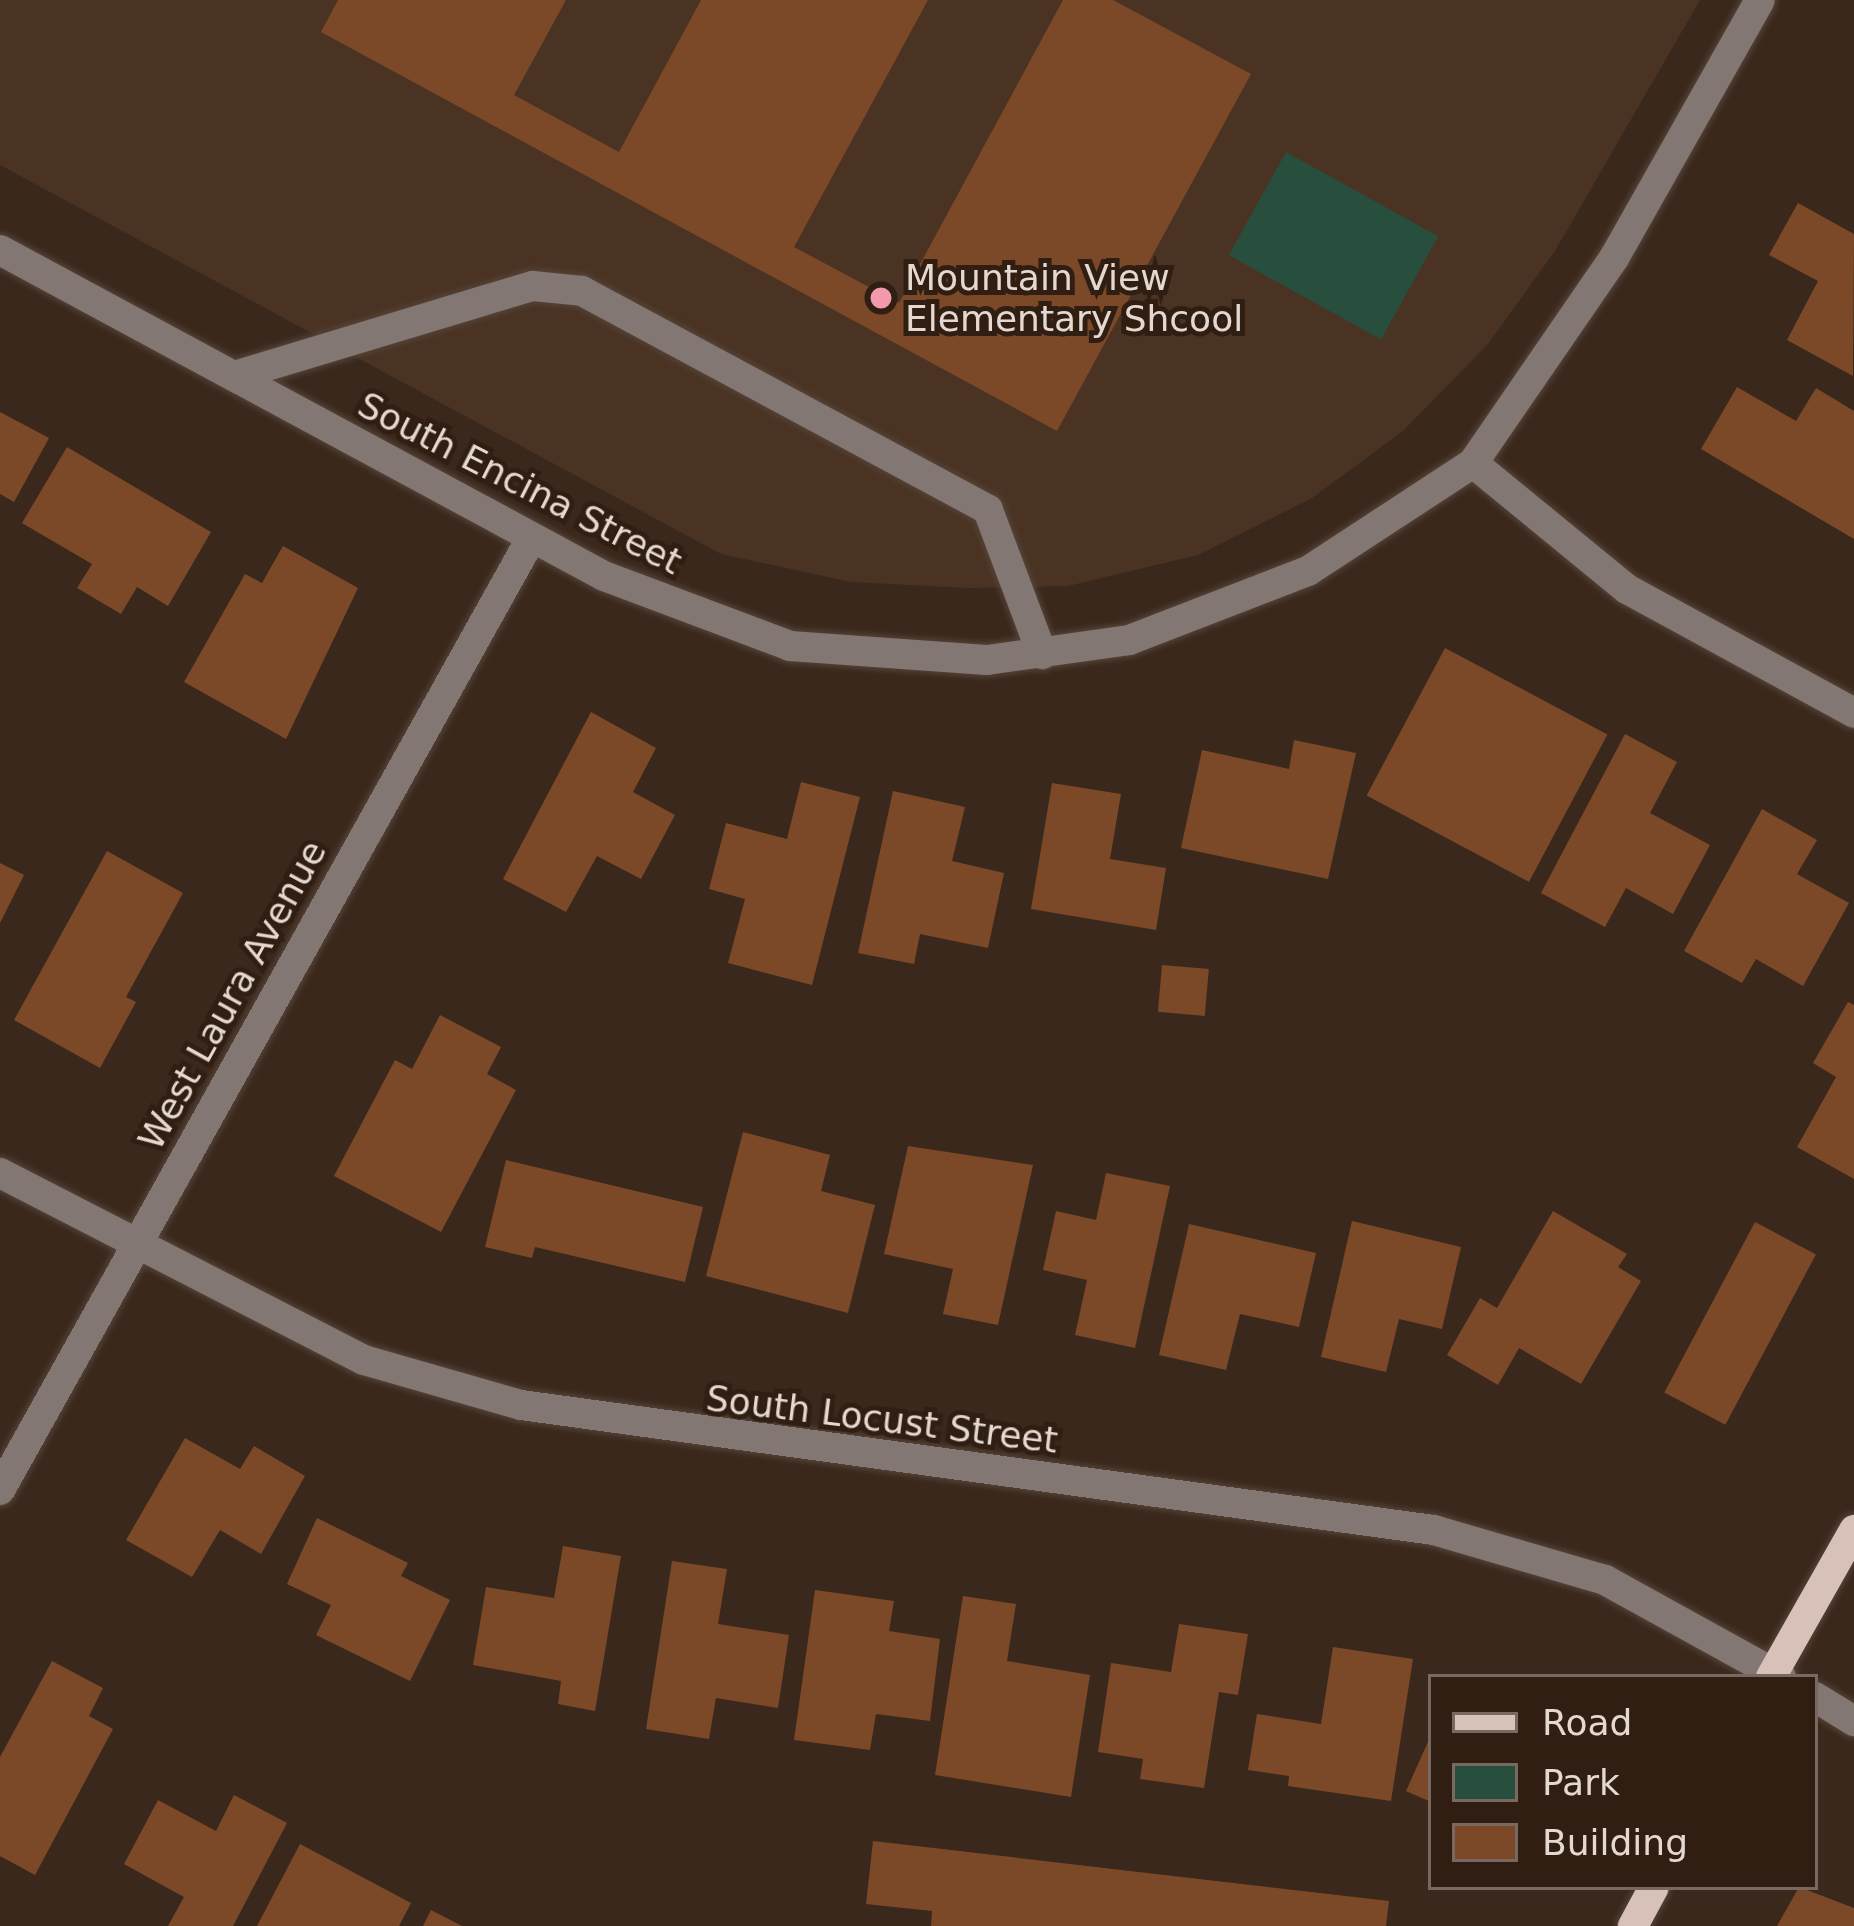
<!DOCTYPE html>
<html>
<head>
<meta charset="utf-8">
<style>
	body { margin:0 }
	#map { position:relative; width:1854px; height:1926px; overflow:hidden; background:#3b281c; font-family:"DejaVu Sans",sans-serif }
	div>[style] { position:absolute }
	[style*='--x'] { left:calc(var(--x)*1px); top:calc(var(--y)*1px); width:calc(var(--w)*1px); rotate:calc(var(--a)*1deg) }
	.built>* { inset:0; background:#4a3323 }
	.green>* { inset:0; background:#284f3d; transform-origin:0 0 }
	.building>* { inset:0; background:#7b4927; transform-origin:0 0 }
	.roads { filter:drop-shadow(0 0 3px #564439) drop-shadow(0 0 3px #564439) }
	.minor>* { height:30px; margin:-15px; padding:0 15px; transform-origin:15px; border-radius:15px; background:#827772 }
	.major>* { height:30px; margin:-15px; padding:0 15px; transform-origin:15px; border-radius:15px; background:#d8c1b8 }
	.dots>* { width:33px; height:33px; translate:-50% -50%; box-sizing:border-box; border:6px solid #301e13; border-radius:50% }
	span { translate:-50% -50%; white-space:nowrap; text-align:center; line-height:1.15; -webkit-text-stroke:10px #301e13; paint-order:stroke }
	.poi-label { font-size:36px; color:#e5d8d0 }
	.left { translate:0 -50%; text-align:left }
	.street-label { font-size:36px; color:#e5d8d0 }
	.legend { position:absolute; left:1428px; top:1674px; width:390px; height:216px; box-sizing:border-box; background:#301e13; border:3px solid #78685f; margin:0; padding:15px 21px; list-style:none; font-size:36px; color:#e5d8d0 }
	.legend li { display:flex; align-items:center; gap:24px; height:60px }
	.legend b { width:60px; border:3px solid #78685f }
</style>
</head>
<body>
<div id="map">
	<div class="built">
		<div style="clip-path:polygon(0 0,1700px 0,1555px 251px,1488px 344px,1403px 431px,1312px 498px,1198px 555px,1068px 586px,968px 588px,851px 582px,721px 554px,0 165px)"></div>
	</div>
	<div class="green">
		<div style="left:1286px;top:152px;width:174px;height:118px;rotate:29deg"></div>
	</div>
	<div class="building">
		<div style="clip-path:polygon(338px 0,566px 0,514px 95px,619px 152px,701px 0,928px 0,794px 247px,899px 303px,1063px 0,1113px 0,1251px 74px,1057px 431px,321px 32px)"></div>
		<div style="clip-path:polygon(1798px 203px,1854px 234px,1853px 376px,1787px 340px,1818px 281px,1769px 255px)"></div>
		<div style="clip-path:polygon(1737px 387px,1796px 421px,1816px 388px,1854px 411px,1854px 539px,1701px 449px)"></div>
		<div style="clip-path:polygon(0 412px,49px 438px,14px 502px,0 494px)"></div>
		<div style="clip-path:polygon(67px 447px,211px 532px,168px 606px,137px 587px,121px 614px,77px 588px,92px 564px,22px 523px)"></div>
		<div style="clip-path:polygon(283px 546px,358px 588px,286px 739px,184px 682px,245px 574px,262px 583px)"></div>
		<div style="left:1445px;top:648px;width:184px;height:167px;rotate:28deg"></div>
		<div style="clip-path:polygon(591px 712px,656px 748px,633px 792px,675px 815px,641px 879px,597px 856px,566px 912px,503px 879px)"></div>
		<div style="clip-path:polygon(1625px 734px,1677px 762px,1650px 813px,1710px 845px,1673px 914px,1626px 888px,1605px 927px,1541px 893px)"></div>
		<div style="clip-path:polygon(1294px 740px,1356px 753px,1328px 879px,1181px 848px,1202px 750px,1289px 769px)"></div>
		<div style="clip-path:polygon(801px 782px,860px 797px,812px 985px,728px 963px,745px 899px,709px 889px,726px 823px,787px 839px)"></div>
		<div style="clip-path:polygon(1052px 783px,1121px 794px,1110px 859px,1166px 868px,1156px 930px,1031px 909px)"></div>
		<div style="clip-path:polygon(893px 791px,965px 807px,952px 861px,1004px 873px,988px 948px,920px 934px,914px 964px,858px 953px)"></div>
		<div style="clip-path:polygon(1762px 809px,1817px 840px,1797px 874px,1849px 903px,1803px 986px,1756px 959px,1742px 983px,1684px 951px)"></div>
		<div style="clip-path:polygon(107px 851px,183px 893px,126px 997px,136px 1002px,100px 1068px,14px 1020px)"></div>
		<div style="clip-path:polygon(0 863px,24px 875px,0 923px)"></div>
		<div style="left:1162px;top:965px;width:47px;height:47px;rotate:5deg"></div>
		<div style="clip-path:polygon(1848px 1002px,1854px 1005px,1854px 1179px,1797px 1147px,1836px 1077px,1813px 1063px)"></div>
		<div style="clip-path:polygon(440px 1015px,501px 1047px,487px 1074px,516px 1090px,441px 1232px,334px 1176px,395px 1060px,412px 1069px)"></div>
		<div style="clip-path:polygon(743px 1132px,830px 1155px,821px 1191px,875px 1205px,848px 1313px,706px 1276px)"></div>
		<div style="clip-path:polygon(908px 1146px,1033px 1165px,998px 1325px,943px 1314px,953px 1269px,884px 1254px)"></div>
		<div style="clip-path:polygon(506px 1160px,703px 1207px,685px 1282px,535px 1247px,532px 1258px,485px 1247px)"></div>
		<div style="clip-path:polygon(1106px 1173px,1170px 1186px,1135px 1348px,1075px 1335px,1087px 1280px,1043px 1270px,1056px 1211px,1096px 1220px)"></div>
		<div style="clip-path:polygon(1553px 1211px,1627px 1254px,1618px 1267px,1641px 1281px,1581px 1384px,1519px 1348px,1498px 1385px,1447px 1355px,1480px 1298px,1497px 1308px)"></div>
		<div style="clip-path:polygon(1352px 1221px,1461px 1247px,1442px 1329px,1399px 1319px,1386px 1372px,1321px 1357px)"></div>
		<div style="left:1755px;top:1222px;width:69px;height:193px;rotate:28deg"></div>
		<div style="clip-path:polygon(1189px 1224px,1316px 1253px,1299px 1327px,1240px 1314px,1226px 1370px,1159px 1355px)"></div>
		<div style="clip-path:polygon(185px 1438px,240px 1469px,254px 1446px,305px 1476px,261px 1554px,220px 1530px,192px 1577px,126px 1540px)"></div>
		<div style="clip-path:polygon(317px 1518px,408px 1563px,401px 1576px,450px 1600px,410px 1681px,316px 1635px,331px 1605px,287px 1584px)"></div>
		<div style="clip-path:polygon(563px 1546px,621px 1556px,595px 1711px,558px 1704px,561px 1681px,473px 1665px,486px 1587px,554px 1598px)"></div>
		<div style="clip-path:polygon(672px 1561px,727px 1569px,718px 1624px,789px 1635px,778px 1708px,716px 1698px,709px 1739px,646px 1729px)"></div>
		<div style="clip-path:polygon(815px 1590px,894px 1601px,889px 1631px,940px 1639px,930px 1721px,876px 1714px,870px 1750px,794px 1740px)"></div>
		<div style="clip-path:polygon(963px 1596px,1016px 1604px,1007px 1661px,1090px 1675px,1071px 1797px,935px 1775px)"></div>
		<div style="clip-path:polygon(1179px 1624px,1248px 1634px,1238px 1695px,1219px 1692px,1204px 1788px,1140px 1779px,1143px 1759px,1098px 1752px,1111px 1663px,1171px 1672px)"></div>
		<div style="clip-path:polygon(1333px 1647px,1413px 1659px,1391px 1801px,1288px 1786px,1289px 1776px,1248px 1770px,1257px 1714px,1321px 1724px)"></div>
		<div style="clip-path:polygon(52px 1661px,103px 1688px,89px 1716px,113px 1729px,35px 1875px,0 1856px,0 1757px)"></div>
		<div style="clip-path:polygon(1431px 1735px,1431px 1802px,1406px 1791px)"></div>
		<div style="clip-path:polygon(234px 1795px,287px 1823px,233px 1926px,168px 1926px,184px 1897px,124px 1864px,158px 1800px,216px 1831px)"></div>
		<div style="clip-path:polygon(873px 1841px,1389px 1901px,1386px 1926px,931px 1926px,932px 1911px,866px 1904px)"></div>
		<div style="clip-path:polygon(300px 1844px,411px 1903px,399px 1926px,257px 1926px)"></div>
		<div style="clip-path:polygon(1799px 1887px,1854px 1908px,1854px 1926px,1777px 1926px)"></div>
		<div style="clip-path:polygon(431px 1910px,462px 1926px,423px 1926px)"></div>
	</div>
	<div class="roads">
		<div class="minor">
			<div style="--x:0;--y:250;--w:686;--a:28.36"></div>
			<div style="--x:604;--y:576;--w:199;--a:20.6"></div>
			<div style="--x:790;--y:646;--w:197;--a:4.1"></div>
			<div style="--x:987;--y:660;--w:143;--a:-8"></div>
			<div style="--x:1129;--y:640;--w:192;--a:-21.1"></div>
			<div style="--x:1308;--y:571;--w:197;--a:-33.2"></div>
			<div style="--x:1473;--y:463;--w:199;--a:39.3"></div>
			<div style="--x:1627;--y:589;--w:259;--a:28.6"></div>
			<div style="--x:234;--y:376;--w:312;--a:-16.8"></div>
			<div style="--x:533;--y:286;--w:49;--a:5.8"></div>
			<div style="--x:582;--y:291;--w:461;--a:28.3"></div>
			<div style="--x:988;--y:510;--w:154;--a:69.4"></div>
			<div style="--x:1473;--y:463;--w:249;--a:-55.5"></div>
			<div style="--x:1614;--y:258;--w:296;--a:-60.5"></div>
			<div style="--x:0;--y:1173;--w:409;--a:27.2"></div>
			<div style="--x:364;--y:1360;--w:163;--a:16"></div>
			<div style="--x:521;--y:1405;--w:922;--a:7.8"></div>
			<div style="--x:1434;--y:1530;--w:178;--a:16.3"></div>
			<div style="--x:1605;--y:1580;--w:201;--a:28.9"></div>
			<div style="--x:0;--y:1490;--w:1091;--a:-60.83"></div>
			<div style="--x:1815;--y:1697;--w:46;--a:31.6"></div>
		</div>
		<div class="major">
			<div style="--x:1771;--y:1677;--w:169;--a:-60.5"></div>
			<div style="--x:1633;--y:1926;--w:44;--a:-61.7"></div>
		</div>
	</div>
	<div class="dots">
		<div style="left:881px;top:298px;background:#f29aac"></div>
	</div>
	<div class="poi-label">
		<span class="left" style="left:905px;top:298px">Mountain View<br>Elementary Shcool</span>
	</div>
	<div class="street-label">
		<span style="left:520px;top:483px;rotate:27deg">South Encina Street</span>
		<span style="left:232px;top:995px;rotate:-61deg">West Laura Avenue</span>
		<span style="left:882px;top:1419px;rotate:7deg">South Locust Street</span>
	</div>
	<ul class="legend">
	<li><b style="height:15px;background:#d8c1b8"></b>Road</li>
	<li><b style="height:33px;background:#284f3d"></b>Park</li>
	<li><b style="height:33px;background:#7b4927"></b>Building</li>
	</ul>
</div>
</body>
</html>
